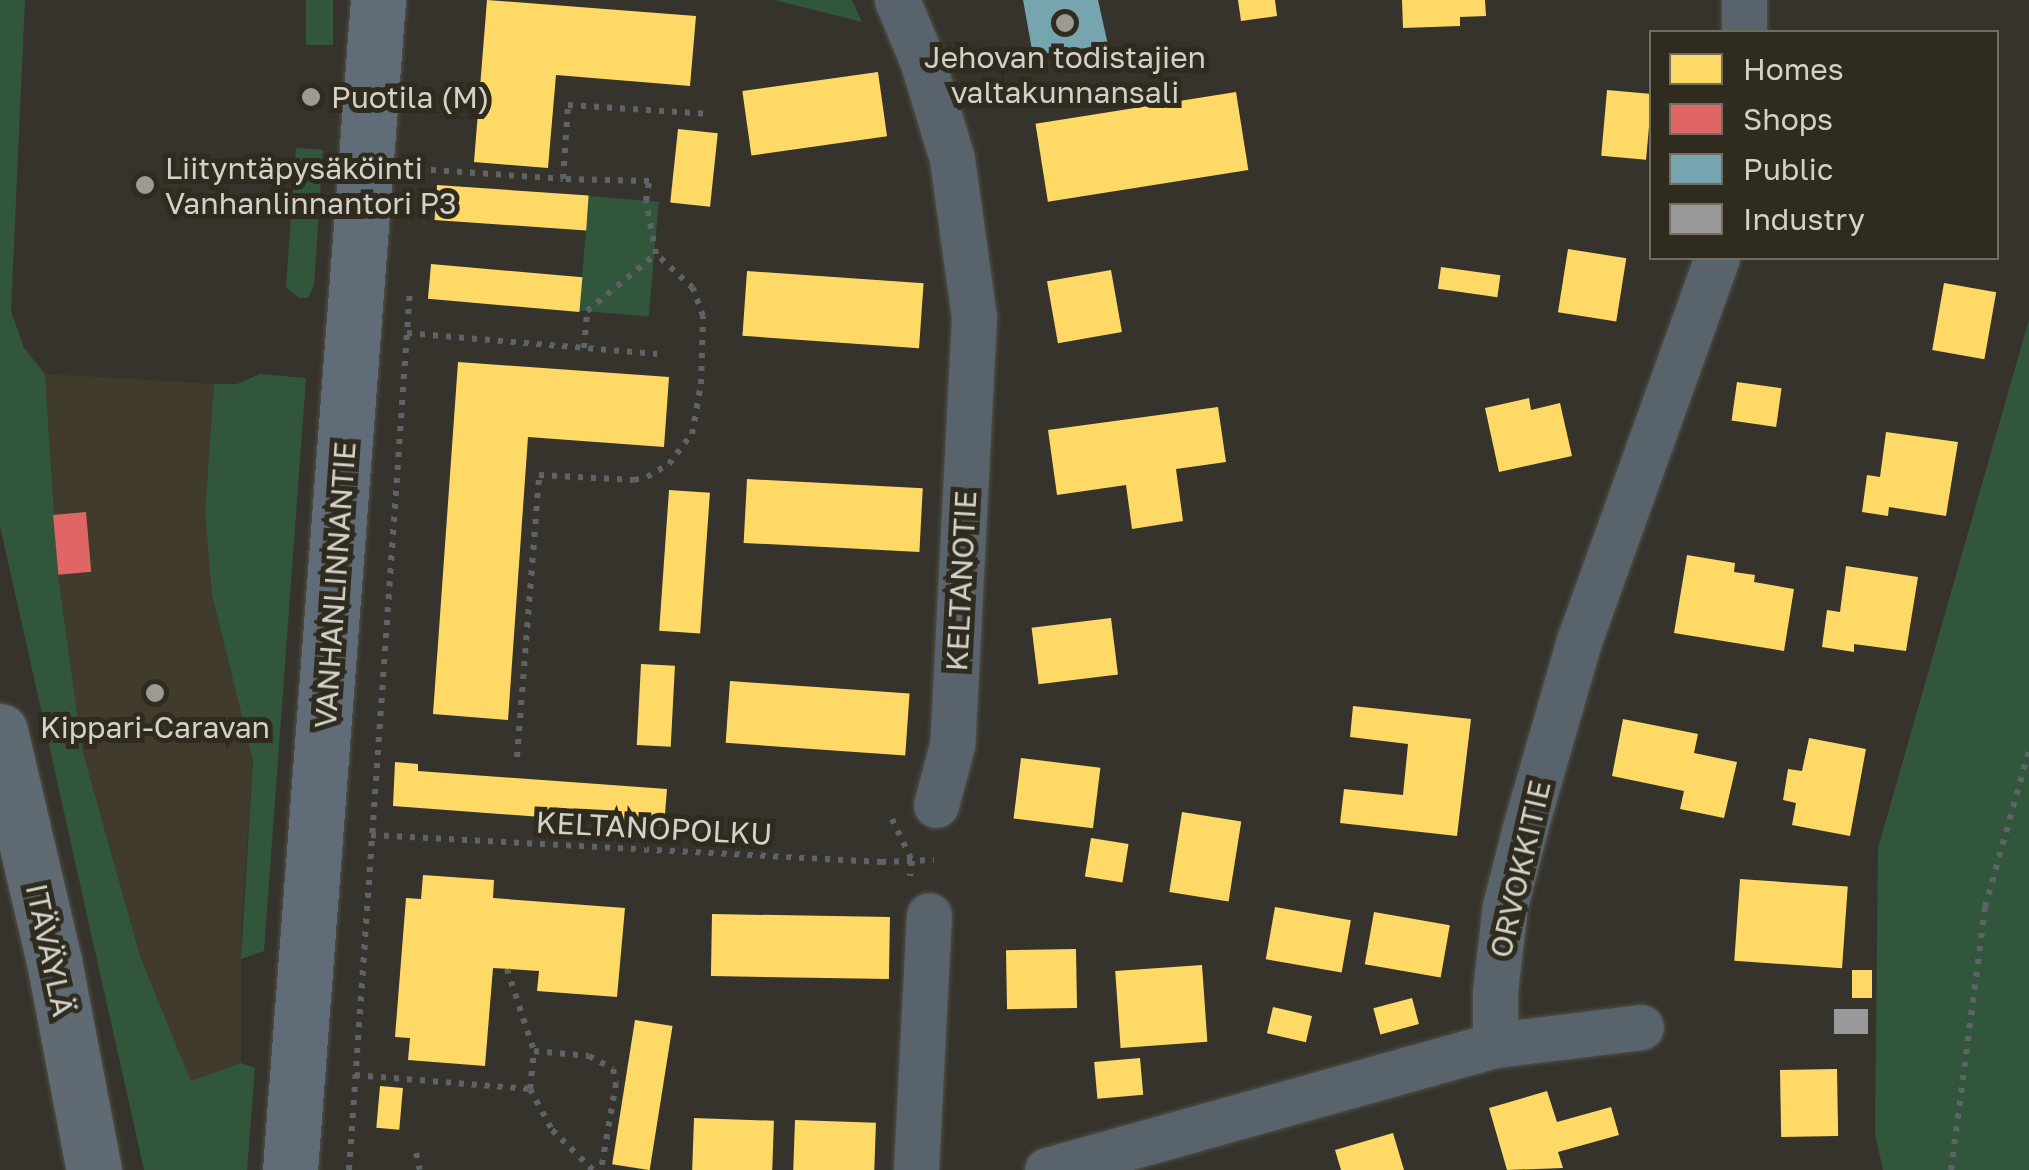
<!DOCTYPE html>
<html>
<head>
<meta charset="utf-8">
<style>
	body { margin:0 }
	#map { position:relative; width:2029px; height:1170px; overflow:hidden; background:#35332c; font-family:"Golos Text",sans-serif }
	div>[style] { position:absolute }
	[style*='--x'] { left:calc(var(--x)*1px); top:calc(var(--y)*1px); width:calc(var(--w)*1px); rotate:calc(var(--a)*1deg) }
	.commercial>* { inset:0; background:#413b2b }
	.green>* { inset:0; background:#32563c; transform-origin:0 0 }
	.homes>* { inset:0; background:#ffd966; transform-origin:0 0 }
	.shops>* { inset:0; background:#e06666; transform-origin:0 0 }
	.public>* { inset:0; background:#76a5af }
	.industry>* { inset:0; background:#999; transform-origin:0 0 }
	.path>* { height:6px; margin-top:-3px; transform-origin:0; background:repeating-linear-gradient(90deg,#5e6367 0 5px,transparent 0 13px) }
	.roads { filter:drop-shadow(0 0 2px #514f49) drop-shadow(0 0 2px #514f49) }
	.minor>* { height:45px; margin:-22.5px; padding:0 22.5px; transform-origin:22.5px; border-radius:22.5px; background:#59636c }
	.secondary>* { height:55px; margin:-27.5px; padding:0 27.5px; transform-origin:27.5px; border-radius:27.5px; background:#606c78 }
	.primary>* { height:55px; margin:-27.5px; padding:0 27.5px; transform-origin:27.5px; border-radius:27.5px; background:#5f6a73 }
	.dots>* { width:28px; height:28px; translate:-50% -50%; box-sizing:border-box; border:5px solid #2f2b1e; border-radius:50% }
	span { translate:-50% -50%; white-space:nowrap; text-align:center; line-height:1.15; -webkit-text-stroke:10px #2f2b1e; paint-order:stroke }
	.poi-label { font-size:30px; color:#d4d1c9 }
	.left { translate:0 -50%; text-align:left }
	.street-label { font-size:30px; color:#d4d1c9 }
	.legend { position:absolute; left:1649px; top:30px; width:350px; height:230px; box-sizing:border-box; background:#2f2b1e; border:2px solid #716d62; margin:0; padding:12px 18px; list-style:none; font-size:30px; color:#d4d1c9 }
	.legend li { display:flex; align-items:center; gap:20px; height:50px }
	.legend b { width:50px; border:2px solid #716d62 }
</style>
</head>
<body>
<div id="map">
	<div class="commercial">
		<div style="clip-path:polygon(45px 374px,214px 384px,205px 512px,212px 595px,253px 761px,241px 930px,241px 1063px,191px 1081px,140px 956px,82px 749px,58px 575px)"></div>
	</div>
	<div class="green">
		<div style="clip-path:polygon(0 0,25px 0,11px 311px,24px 348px,45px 374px,58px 575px,82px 749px,140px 956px,191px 1081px,241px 1063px,255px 1068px,247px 1170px,144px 1170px,0 526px)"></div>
		<div style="left:306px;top:0;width:27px;height:45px"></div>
		<div style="clip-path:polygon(774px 0,852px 0,862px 22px)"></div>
		<div style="clip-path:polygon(296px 148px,323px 150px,314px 286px,308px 298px,299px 298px,286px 287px)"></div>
		<div style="left:589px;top:196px;width:70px;height:115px;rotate:5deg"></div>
		<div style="clip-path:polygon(2029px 319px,2029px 1170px,1883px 1170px,1875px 1134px,1878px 848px)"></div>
		<div style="clip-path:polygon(260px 374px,306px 378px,264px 951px,241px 959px,253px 761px,212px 595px,205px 512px,214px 384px,237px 384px)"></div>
	</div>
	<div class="homes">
		<div style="clip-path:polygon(487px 0,696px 16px,690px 86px,556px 75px,548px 168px,474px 162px)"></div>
		<div style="clip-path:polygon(1238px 0,1275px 0,1277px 16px,1241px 21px)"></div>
		<div style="clip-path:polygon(1402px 0,1485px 0,1486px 16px,1460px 17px,1460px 26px,1403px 28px)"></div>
		<div style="left:878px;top:72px;width:65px;height:137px;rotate:82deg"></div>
		<div style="left:1607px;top:90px;width:45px;height:66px;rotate:5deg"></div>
		<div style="left:1236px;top:92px;width:79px;height:203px;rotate:81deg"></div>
		<div style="left:678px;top:129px;width:40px;height:74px;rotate:6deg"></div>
		<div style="left:437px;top:185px;width:152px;height:35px;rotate:4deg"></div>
		<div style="left:1568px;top:249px;width:59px;height:64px;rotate:9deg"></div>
		<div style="left:431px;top:264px;width:152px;height:35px;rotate:5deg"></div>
		<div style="left:1441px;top:267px;width:60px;height:22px;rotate:8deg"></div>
		<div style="left:1111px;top:270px;width:63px;height:65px;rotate:80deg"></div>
		<div style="left:747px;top:271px;width:177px;height:65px;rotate:4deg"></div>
		<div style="left:1944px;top:283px;width:53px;height:68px;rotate:10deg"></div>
		<div style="clip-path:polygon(458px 362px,669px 377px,664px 447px,528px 437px,508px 720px,433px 714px)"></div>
		<div style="left:1737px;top:382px;width:45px;height:39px;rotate:8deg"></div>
		<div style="clip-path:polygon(1529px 398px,1531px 410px,1560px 403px,1572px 456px,1499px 472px,1485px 408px)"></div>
		<div style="clip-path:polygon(1218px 407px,1226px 462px,1176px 469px,1183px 521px,1132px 529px,1126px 485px,1057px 495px,1048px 430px)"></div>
		<div style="clip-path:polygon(1886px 432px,1958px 442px,1946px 516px,1889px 507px,1888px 516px,1862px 512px,1867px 475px,1880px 477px)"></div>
		<div style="left:747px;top:479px;width:176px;height:64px;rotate:3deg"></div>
		<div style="left:669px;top:490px;width:41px;height:141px;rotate:4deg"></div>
		<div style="clip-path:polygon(1687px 555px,1735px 563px,1734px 572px,1755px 575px,1754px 582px,1794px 589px,1784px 651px,1674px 633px)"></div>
		<div style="clip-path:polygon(1846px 566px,1918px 577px,1906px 651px,1854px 644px,1854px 652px,1822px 647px,1827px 610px,1840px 612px)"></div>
		<div style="left:1111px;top:618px;width:57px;height:80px;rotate:83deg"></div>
		<div style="left:641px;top:664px;width:34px;height:81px;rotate:3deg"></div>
		<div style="left:730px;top:681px;width:180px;height:62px;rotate:4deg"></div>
		<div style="clip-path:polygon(1353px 706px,1471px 719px,1457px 836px,1340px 823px,1344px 789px,1403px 795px,1408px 744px,1350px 737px)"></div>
		<div style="clip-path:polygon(1623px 719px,1698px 734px,1694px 753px,1737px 762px,1724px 818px,1680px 809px,1684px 791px,1612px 776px)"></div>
		<div style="clip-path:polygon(1809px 738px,1866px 749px,1850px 836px,1792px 825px,1796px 803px,1783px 800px,1788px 769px,1802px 771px)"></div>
		<div style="left:1021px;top:758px;width:80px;height:61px;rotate:7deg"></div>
		<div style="clip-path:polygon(395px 762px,418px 764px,418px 771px,667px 789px,664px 826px,393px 806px)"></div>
		<div style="left:1182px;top:812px;width:60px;height:81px;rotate:9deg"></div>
		<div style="left:1091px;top:838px;width:38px;height:39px;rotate:9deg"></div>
		<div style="clip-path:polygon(423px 875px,494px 880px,493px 898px,625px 908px,617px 997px,537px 991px,539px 971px,493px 968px,485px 1066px,408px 1060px,410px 1038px,395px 1037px,406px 898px,421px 899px)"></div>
		<div style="left:1740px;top:879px;width:108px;height:82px;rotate:4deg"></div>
		<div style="left:1275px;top:907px;width:77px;height:53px;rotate:10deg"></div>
		<div style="left:1374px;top:912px;width:77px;height:53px;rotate:10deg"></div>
		<div style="left:712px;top:914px;width:178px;height:62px;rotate:1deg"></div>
		<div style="left:1076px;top:949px;width:59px;height:70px;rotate:89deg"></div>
		<div style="left:1202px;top:965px;width:77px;height:87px;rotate:86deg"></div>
		<div style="left:1852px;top:970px;width:20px;height:28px"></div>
		<div style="left:1412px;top:998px;width:27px;height:40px;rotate:75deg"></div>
		<div style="left:1273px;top:1007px;width:40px;height:27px;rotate:13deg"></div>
		<div style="left:635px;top:1020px;width:38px;height:146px;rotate:9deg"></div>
		<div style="left:1140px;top:1058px;width:37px;height:46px;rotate:85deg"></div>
		<div style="left:1837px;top:1069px;width:67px;height:57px;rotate:89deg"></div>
		<div style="left:380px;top:1086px;width:23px;height:42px;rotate:5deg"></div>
		<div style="clip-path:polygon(1547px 1091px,1557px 1122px,1611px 1107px,1619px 1135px,1558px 1152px,1563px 1168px,1507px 1170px,1489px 1108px)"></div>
		<div style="left:694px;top:1118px;width:80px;height:52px;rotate:2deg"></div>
		<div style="left:795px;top:1120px;width:81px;height:50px;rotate:2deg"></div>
		<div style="clip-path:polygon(1393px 1133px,1404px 1170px,1341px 1170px,1335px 1150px)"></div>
	</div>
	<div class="shops">
		<div style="left:86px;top:512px;width:60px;height:33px;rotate:85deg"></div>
	</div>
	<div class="public">
		<div style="clip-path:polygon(1023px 0,1098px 0,1108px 45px,1033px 55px)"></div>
	</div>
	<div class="industry">
		<div style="left:1834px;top:1009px;width:34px;height:25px"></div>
	</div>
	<div class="path">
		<div style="--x:418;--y:169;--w:145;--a:3.9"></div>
		<div style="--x:563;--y:179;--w:74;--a:-86.1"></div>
		<div style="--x:568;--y:105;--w:143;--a:3.6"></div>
		<div style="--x:407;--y:333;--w:251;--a:4.8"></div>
		<div style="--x:584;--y:348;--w:37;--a:-85"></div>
		<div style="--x:587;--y:311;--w:89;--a:-39.6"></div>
		<div style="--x:517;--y:757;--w:283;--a:-85.5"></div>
		<div style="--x:539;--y:475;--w:95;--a:3"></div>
		<div style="--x:634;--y:480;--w:13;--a:-13"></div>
		<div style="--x:647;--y:477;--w:26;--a:-31"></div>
		<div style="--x:669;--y:464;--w:38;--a:-53"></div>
		<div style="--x:692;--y:434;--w:51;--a:-79.8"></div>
		<div style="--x:701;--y:384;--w:68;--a:-88.3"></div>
		<div style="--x:703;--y:316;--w:30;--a:-110"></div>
		<div style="--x:693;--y:288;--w:50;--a:-137.4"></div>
		<div style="--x:656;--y:254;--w:54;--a:-100.7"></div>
		<div style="--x:646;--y:201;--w:20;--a:-81"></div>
		<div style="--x:649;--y:181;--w:86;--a:-178.7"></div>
		<div style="--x:892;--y:819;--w:47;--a:64.5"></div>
		<div style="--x:912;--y:861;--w:15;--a:98"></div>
		<div style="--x:371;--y:835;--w:511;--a:3.03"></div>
		<div style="--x:881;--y:862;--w:53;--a:-2.2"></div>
		<div style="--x:507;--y:969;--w:86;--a:71.8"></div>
		<div style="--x:355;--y:1075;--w:176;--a:4.6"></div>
		<div style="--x:530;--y:1089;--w:47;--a:61.8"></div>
		<div style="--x:552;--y:1130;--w:57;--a:44.3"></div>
		<div style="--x:530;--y:1089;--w:38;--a:-84"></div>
		<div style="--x:534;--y:1051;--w:55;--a:5.2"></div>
		<div style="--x:589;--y:1056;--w:27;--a:28"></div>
		<div style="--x:613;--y:1069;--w:14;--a:78"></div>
		<div style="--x:616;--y:1083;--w:88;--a:99.8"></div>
		<div style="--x:416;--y:1153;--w:17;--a:77"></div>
		<div style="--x:349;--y:1170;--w:884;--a:-86.04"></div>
		<div style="--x:1951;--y:1170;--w:265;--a:-82.6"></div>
		<div style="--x:1985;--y:907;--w:163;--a:-74.3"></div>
	</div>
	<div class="roads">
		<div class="minor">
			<div style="--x:897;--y:0;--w:65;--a:67.4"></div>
			<div style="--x:922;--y:60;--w:103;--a:73.1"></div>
			<div style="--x:952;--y:159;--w:160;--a:82.1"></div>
			<div style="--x:974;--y:317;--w:429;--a:92.9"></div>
			<div style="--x:952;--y:745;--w:62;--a:104.9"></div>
			<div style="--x:1744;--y:32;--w:32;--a:-90"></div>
			<div style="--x:1495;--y:1045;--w:147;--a:-7"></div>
			<div style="--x:916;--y:1170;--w:255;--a:-87.1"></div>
			<div style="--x:1047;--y:1170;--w:465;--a:-15.6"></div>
			<div style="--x:1495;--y:1045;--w:54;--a:-90"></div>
			<div style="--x:1495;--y:991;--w:86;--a:-83.3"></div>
			<div style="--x:1505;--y:906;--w:81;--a:-75.6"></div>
			<div style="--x:1525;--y:828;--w:195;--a:-73.9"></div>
			<div style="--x:1579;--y:641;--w:407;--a:-70.2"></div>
		</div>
		<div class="secondary">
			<div style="--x:290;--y:1170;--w:1173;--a:-85.7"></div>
		</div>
		<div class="primary">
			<div style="--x:0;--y:731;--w:236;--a:76.8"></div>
			<div style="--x:54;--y:961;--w:213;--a:79.2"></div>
		</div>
	</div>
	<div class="dots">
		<div style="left:1065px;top:23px;background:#9c9a92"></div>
		<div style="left:311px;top:97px;background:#9c9a92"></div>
		<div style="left:145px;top:185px;background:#9c9a92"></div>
		<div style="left:155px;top:693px;background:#9c9a92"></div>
	</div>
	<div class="poi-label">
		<span style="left:1065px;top:74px">Jehovan todistajien<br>valtakunnansali</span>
		<span class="left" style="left:331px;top:97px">Puotila (M)</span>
		<span class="left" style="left:165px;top:185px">Liityntäpysäköinti<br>Vanhanlinnantori P3</span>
		<span style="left:155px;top:727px">Kippari-Caravan</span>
	</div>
	<div class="street-label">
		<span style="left:961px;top:581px;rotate:-87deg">KELTANOTIE</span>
		<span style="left:335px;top:585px;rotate:-86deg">VANHANLINNANTIE</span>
		<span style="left:654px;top:828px;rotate:3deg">KELTANOPOLKU</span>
		<span style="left:1520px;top:869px;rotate:-77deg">ORVOKKITIE</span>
		<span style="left:50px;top:950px;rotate:78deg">ITÄVÄYLÄ</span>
	</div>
	<ul class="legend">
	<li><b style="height:28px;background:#ffd966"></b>Homes</li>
	<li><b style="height:28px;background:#e06666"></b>Shops</li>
	<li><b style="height:28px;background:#76a5af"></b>Public</li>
	<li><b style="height:28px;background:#999"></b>Industry</li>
	</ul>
</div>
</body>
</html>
